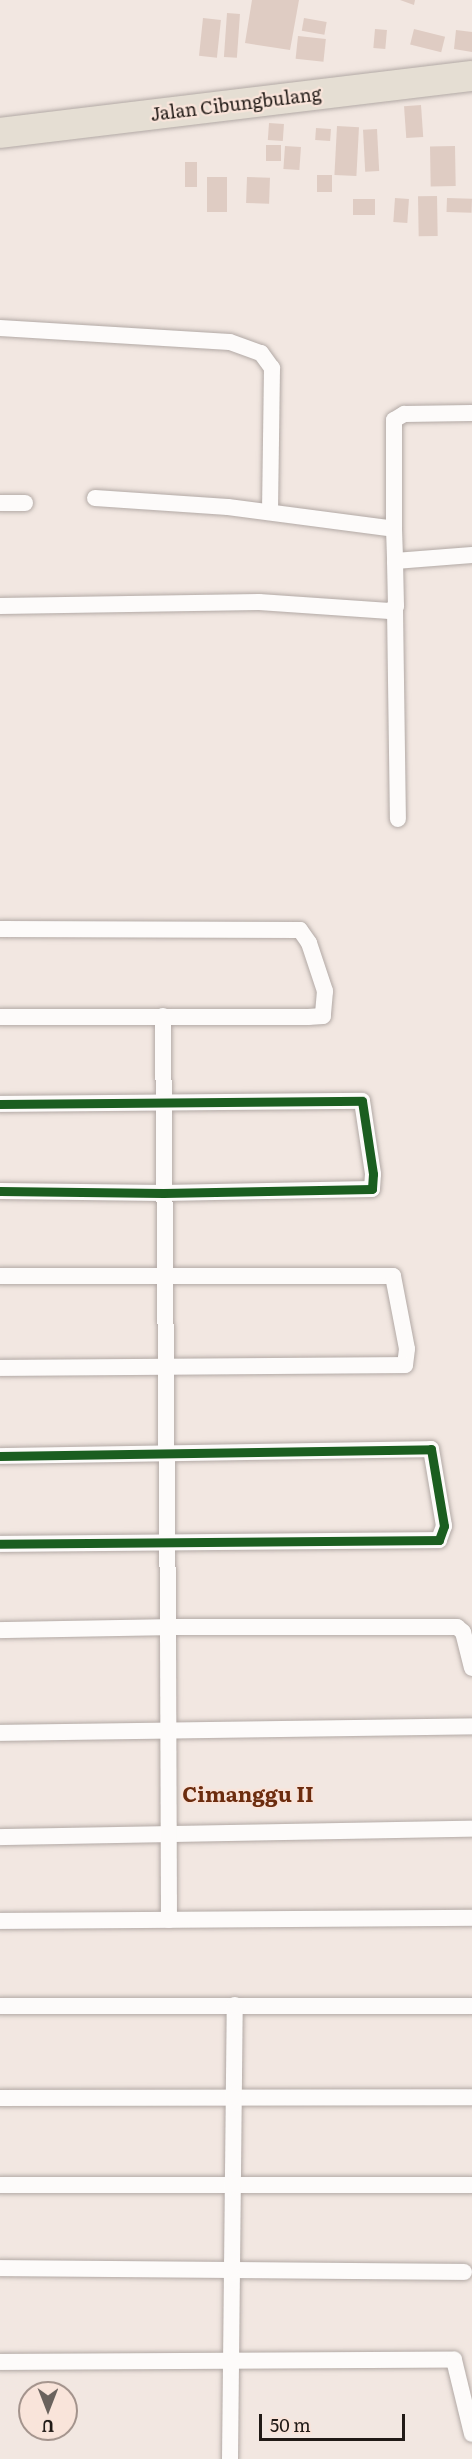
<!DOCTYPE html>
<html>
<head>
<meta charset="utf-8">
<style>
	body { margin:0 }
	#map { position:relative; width:472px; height:2459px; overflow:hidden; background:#f2e7e1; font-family:Literata,serif }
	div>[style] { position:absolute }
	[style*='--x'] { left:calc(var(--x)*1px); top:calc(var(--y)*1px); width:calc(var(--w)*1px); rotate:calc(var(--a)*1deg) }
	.building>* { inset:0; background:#dfccc3; transform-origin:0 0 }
	.roads { filter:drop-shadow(0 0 2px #b2a9a5) drop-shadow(0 0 2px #b2a9a5) }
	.street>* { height:16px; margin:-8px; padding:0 8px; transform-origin:8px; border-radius:8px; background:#fdfbfa }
	.highway>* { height:30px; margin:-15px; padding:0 15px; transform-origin:15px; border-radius:15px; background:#e5ded3 }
	.cycleway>* { height:9px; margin:-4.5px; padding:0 4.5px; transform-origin:4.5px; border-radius:4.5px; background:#1b5e20 }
	span { translate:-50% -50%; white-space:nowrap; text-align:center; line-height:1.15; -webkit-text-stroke:4.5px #f9e4da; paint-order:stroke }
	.street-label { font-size:18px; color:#211a16 }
	.quarter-label { font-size:21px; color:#6c2c0e; font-weight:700 }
	.north { position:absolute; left:18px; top:2381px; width:60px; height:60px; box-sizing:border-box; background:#f9e4da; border:2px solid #a3938c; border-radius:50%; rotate:180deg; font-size:16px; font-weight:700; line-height:24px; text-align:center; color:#211a16 }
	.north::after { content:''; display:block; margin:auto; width:21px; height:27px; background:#6a625d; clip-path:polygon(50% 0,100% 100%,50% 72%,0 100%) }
	.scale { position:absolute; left:259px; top:2414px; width:146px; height:27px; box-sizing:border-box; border:3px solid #211a16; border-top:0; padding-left:8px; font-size:18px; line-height:21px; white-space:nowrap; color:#211a16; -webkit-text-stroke:4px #f9e4da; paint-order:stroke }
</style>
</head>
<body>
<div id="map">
	<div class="building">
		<div style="clip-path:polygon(252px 0,299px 0,290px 50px,245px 43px)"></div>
		<div style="clip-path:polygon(400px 0,415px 0,414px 5px)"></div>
		<div style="left:227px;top:13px;width:13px;height:44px;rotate:4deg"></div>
		<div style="left:203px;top:18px;width:18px;height:38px;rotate:6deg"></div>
		<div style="left:304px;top:18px;width:23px;height:13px;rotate:10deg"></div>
		<div style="left:375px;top:29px;width:12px;height:19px;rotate:5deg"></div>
		<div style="left:414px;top:29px;width:32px;height:16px;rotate:14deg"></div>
		<div style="clip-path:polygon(456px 30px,472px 32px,472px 52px,454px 49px)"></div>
		<div style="left:298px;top:36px;width:28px;height:23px;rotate:6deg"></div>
		<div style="left:421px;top:105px;width:32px;height:17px;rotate:86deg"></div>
		<div style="left:269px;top:123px;width:15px;height:17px;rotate:4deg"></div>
		<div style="left:337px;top:126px;width:22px;height:49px;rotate:3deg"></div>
		<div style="left:316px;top:128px;width:15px;height:12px;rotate:4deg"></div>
		<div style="left:377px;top:129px;width:42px;height:14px;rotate:87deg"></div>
		<div style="left:266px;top:145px;width:15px;height:16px"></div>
		<div style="left:285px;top:146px;width:16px;height:23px;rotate:4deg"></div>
		<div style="left:455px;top:146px;width:40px;height:25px;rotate:89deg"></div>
		<div style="left:185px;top:162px;width:12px;height:25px"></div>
		<div style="left:317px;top:175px;width:15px;height:17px"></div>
		<div style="left:207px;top:177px;width:20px;height:35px"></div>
		<div style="left:247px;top:177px;width:23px;height:26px;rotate:2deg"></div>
		<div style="left:437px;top:196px;width:40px;height:19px;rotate:89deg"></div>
		<div style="left:395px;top:198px;width:14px;height:24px;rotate:4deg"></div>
		<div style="left:447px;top:198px;width:25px;height:14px;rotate:2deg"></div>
		<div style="left:353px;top:199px;width:22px;height:16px"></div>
	</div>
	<div class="roads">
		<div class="street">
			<div style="--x:0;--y:328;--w:230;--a:3.5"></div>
			<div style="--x:230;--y:342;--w:33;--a:20"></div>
			<div style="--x:261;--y:353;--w:19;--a:54"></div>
			<div style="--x:272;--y:368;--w:144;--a:90.8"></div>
			<div style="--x:95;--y:498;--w:133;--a:3.9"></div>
			<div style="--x:228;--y:507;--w:167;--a:7.5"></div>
			<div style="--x:394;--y:529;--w:32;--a:88"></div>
			<div style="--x:395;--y:561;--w:77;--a:-4.5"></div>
			<div style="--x:0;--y:503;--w:25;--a:0"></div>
			<div style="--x:394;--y:529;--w:109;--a:-90"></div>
			<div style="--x:394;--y:420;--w:12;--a:-31"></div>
			<div style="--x:404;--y:414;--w:68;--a:-0.8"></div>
			<div style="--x:0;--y:606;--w:259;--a:-0.9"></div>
			<div style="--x:259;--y:602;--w:131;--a:3.9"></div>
			<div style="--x:390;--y:611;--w:8;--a:-40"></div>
			<div style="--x:396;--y:606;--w:45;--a:-91.3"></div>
			<div style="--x:395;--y:609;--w:210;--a:89.2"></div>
			<div style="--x:0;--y:929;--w:300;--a:0.2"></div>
			<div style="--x:300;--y:930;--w:16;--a:55"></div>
			<div style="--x:309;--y:943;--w:51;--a:71.6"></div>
			<div style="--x:325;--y:991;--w:25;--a:95"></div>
			<div style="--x:323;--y:1016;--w:15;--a:176"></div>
			<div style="--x:308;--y:1017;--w:308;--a:180"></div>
			<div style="--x:0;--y:1104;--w:362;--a:-0.5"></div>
			<div style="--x:362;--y:1101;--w:74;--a:81.4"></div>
			<div style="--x:373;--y:1174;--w:15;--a:94"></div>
			<div style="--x:372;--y:1189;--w:209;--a:178.9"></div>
			<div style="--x:163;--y:1193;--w:163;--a:-179.3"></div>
			<div style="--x:0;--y:1276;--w:393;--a:0"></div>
			<div style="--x:393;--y:1276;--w:74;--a:79.1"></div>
			<div style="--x:407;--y:1349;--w:16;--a:97"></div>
			<div style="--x:405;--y:1365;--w:405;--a:179.6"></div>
			<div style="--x:0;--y:1456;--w:431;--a:-0.9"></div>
			<div style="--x:431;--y:1449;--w:78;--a:80.4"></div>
			<div style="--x:444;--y:1526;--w:15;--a:110"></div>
			<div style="--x:439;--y:1540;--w:439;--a:179.5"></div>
			<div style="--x:0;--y:1630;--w:168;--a:-1"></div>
			<div style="--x:168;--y:1627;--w:611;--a:-90.47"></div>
			<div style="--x:0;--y:1733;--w:472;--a:-0.8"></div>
			<div style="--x:0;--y:1837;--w:472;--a:-1"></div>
			<div style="--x:169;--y:1920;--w:293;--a:-90.2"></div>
			<div style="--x:168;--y:1627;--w:289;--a:0"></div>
			<div style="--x:457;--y:1627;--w:8;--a:40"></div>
			<div style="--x:463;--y:1632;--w:37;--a:76"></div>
			<div style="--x:0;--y:1921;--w:472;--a:-0.4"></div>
			<div style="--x:0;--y:2006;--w:472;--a:0"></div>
			<div style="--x:0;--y:2098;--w:472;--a:-0.1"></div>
			<div style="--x:0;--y:2185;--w:472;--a:0"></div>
			<div style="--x:0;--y:2268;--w:464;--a:0.5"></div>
			<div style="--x:0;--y:2362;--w:454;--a:-0.3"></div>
			<div style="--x:454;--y:2360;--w:76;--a:76.3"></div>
			<div style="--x:230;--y:2459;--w:454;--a:-89.4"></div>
		</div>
		<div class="highway">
			<div style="--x:0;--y:133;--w:475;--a:-6.9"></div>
		</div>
	</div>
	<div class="cycleway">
		<div style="--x:0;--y:1104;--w:362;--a:-0.5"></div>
		<div style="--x:362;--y:1101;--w:74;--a:81.4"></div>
		<div style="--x:373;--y:1174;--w:15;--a:94"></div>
		<div style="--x:372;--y:1189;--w:209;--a:178.9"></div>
		<div style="--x:163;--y:1193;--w:163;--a:-179.3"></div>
		<div style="--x:0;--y:1456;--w:431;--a:-0.9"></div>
		<div style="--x:431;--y:1449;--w:78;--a:80.4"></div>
		<div style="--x:444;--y:1526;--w:15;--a:110"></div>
		<div style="--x:439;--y:1540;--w:439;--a:179.5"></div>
	</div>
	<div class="street-label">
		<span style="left:236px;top:104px;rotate:-7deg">Jalan Cibungbulang</span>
	</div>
	<div class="quarter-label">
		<span style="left:248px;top:1793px">Cimanggu II</span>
	</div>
	<div class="north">U</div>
	<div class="scale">50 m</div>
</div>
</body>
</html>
